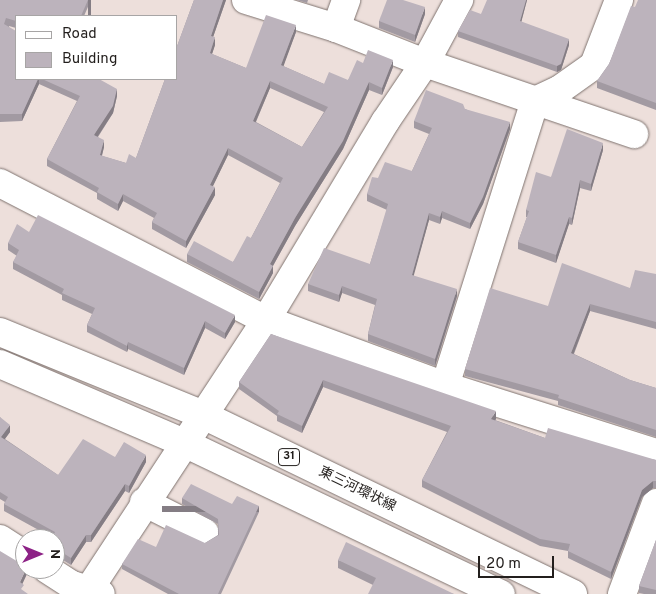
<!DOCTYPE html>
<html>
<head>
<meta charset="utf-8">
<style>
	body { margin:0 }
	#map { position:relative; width:656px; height:594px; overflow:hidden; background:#eddfdb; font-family:Overpass,"Noto Sans JP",sans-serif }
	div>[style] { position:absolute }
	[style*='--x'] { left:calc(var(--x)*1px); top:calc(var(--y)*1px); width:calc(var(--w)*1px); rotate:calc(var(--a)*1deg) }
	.roads { filter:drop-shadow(0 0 1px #7f736f) drop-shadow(0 0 1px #7f736f) }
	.minor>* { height:28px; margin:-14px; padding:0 14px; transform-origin:14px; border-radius:14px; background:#fff }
	.major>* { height:28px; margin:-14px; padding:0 14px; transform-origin:14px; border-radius:14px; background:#fff }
	.wall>* { inset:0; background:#a29aa2 }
	.shaded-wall>* { inset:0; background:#847d84; transform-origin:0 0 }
	.building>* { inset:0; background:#bcb3bc }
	span { translate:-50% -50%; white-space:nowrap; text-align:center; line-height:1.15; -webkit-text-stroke:4px #fff; paint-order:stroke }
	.shield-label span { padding:1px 4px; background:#fff; border:1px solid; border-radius:4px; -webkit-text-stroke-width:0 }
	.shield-label { font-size:12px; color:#231f1d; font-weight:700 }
	.street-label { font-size:14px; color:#231f1d }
	.legend { position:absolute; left:15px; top:15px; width:162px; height:65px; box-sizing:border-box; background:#fff; border:1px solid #a7a5a5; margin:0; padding:6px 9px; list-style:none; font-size:15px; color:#231f1d }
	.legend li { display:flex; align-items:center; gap:10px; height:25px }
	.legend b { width:25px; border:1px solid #a7a5a5 }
	.north { position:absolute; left:15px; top:529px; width:50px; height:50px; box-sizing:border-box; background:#fff; border:1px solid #a7a5a5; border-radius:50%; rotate:90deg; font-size:14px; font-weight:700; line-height:20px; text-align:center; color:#231f1d }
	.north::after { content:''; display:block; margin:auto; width:18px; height:22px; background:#8d2286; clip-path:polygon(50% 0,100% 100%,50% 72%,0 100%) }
	.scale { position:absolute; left:478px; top:556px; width:76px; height:22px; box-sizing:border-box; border:2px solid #231f1d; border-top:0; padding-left:6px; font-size:15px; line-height:18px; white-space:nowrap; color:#231f1d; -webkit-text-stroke:4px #fff; paint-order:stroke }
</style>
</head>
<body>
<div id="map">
	<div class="roads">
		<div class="minor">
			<div style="--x:246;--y:0;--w:94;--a:17.3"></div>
			<div style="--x:336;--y:28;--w:96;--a:21.5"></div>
			<div style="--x:425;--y:63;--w:221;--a:18.8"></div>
			<div style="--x:336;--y:28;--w:30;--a:-70"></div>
			<div style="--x:0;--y:183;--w:299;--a:27.3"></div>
			<div style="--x:266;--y:320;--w:191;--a:20.2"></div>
			<div style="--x:445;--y:386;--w:221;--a:17.6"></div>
			<div style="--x:445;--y:386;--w:299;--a:-72.5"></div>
			<div style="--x:535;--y:101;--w:26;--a:-25"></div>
			<div style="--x:559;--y:90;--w:43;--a:-35.5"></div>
			<div style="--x:594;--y:65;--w:70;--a:-69"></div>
			<div style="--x:144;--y:502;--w:68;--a:26.9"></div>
			<div style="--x:0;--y:539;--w:30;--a:33"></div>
			<div style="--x:47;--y:569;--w:30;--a:33"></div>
			<div style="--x:72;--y:585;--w:30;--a:17"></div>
			<div style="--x:86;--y:594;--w:328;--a:-56.7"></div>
			<div style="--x:266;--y:320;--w:231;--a:-59"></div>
			<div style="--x:385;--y:122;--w:71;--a:-55.9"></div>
			<div style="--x:425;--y:63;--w:72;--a:-61.6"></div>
			<div style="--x:622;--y:594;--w:97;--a:-69.5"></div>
		</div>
		<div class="major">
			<div style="--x:0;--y:332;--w:219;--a:22.2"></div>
			<div style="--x:203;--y:415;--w:411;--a:25.8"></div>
			<div style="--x:0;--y:364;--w:200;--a:23.2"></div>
			<div style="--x:184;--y:443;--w:351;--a:25.5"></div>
		</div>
	</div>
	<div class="wall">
		<div style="clip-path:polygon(evenodd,0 0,91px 0,84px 16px,16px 16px,16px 28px,9px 26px,16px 79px,99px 79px,117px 96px,113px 113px,98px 137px,104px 147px,102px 156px,126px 163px,136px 158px,194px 0,226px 0,213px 37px,215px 45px,212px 54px,246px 68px,296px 32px,283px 66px,324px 84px,348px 80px,363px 63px,393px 67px,382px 95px,369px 90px,343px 149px,295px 226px,273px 266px,273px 273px,259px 299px,187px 262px,187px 254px,233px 262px,251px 238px,280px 183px,228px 155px,213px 186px,215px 195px,186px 248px,152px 229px,152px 222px,154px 218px,123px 201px,118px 211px,97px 199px,97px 193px,47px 166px,47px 159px,77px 101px,39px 84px,22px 121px,0 122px,0 0,270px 88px,324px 112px,302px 147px,256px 122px,270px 88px)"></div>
		<div style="clip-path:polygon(297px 0,308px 0,307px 3px)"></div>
		<div style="clip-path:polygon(527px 0,521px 22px,569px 45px,561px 70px,557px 72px,458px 37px,458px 31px,481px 14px)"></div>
		<div style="clip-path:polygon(656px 0,656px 110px,597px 88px,597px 81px,609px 64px,635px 7px)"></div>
		<div style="clip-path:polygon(425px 14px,415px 42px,379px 28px,379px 21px)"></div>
		<div style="clip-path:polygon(465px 109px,510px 129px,483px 204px,470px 229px,442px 218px,440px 224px,429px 220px,413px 276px,457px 296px,435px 366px,368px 341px,368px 334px,375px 305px,342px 293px,339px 302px,308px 291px,308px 284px,370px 264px,387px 210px,367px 201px,367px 194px,378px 178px,412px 171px,429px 134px,414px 128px,414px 121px)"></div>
		<div style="clip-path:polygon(603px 150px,591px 191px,580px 188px,572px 225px,569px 224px,556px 263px,518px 249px,518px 242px,527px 217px,526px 217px,526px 210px,551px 177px)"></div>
		<div style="clip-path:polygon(29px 232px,235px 322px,225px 339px,205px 328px,184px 375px,128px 349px,127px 352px,87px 332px,87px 325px,92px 314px,62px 300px,62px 295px,13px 269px,13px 262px,17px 256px,8px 250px,8px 243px)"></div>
		<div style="clip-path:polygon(656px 274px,656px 329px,590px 311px,574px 354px,630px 380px,656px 388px,656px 437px,558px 405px,558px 401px,465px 376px,465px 369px,548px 306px,630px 288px)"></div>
		<div style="clip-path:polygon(271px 334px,496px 419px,495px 420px,545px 438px,656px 460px,656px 488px,653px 488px,642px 497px,611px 579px,568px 558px,568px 551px,540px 546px,422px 487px,422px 480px,447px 432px,323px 387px,302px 433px,277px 421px,277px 416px,239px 389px,239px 382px)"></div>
		<div style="clip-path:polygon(0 417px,10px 432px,5px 439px,58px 475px,115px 457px,146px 462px,129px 493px,125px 491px,91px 542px,86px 542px,71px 565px,55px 555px,55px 539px,4px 511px,4px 504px,5px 502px,0 499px)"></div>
		<div style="clip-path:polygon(182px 498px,232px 504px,259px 512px,221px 594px,168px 594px,122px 569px,122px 564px,156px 547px,205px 543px,218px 535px,218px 524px,182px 504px)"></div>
		<div style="clip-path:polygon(656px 540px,656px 594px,644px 594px,639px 593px,639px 586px)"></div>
		<div style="clip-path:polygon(338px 560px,454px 594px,373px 585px,338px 568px)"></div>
	</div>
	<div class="shaded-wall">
		<div style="left:88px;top:0;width:3px;height:17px"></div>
		<div style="clip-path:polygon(223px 0,226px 0,211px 43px,211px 36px)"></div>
		<div style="clip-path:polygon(526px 0,527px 0,520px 27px,520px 21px)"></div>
		<div style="clip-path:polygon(425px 7px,425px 14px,415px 42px,415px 35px)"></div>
		<div style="clip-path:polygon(296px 25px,296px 32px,281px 73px,281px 65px)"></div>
		<div style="clip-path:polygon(215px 37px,215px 45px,210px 60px,210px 53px)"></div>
		<div style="clip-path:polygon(569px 39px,569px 45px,561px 70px,557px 72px,557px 66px)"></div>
		<div style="clip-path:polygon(393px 60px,393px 67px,382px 95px,382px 88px)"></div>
		<div style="clip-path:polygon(38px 79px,39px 79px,39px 84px,22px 121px,22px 114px)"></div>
		<div style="clip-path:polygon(270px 81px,270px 88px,253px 128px,253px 121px)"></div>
		<div style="clip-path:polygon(369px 82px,369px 90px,343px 149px,295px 226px,270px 271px,270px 264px)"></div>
		<div style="clip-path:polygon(117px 89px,117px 96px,113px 113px,94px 142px,94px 135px)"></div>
		<div style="clip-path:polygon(510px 122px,510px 129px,483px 204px,470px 229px,470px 223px)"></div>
		<div style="clip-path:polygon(104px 140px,104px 147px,100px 162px,100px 155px)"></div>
		<div style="clip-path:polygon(603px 143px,603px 150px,591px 191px,591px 184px)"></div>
		<div style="clip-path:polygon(228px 148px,228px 155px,210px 192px,210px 185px)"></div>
		<div style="clip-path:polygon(580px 180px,580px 188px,572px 225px,572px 218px)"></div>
		<div style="clip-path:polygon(215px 187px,215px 195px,186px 248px,186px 241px)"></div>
		<div style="clip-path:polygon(123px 194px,123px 201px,118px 211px,118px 204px)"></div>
		<div style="clip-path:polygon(442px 211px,442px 218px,440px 224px,440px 217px)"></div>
		<div style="clip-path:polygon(429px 213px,429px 220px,412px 282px,412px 275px)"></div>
		<div style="clip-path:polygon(569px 217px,569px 224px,556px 263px,556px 255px)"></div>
		<div style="clip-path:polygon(273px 266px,273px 273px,259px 299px,259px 292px)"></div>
		<div style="clip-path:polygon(342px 286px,342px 293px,339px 302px,339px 295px)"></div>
		<div style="clip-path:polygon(457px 289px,457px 296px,435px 366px,435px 359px)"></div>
		<div style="clip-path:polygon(590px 304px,590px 311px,571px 360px,571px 353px)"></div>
		<div style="clip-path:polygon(235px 315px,235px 322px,225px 339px,225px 333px)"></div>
		<div style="clip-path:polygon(205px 321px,205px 328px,184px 375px,184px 368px)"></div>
		<div style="clip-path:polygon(128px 342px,128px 349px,127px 352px,127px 346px)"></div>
		<div style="clip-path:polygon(323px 380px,323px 387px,302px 433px,302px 426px)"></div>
		<div style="clip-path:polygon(496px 411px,496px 419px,491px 426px,491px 419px)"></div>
		<div style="clip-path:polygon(10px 425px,10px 432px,1px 444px,1px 437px)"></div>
		<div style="clip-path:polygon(146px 455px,146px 462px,129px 493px,129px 486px)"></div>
		<div style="clip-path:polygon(653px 481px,653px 488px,642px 497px,611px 579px,611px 572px,642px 490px)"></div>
		<div style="clip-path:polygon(125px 484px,125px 491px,91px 542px,91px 535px)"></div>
		<div style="left:259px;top:506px;width:6px;height:97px;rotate:90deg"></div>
		<div style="clip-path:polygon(86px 535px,86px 542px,71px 565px,71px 558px)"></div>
		<div style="clip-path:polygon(26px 569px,27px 569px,27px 574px,20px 589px,20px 582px)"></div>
	</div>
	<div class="building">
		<div style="clip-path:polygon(0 0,88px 0,81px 16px,16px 16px,16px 21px,6px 18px,4px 24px,16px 31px,16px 79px,38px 79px,22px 114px,0 114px)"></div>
		<div style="clip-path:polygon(evenodd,194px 0,223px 0,211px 36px,215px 37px,210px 53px,246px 68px,266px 15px,296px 25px,281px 65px,324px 84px,329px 72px,348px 80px,357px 60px,363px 63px,368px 50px,393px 60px,382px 88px,369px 82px,343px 141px,295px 218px,270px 264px,273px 266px,259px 292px,187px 254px,194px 241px,233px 262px,247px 236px,251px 238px,283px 178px,228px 148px,210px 185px,215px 187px,186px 241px,152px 222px,157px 213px,123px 194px,118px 204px,97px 192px,99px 188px,47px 159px,80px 96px,42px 79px,99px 79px,117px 89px,113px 106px,94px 135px,104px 140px,100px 155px,126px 163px,129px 154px,136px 158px,165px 79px,176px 79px,176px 49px,194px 0,270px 81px,328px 107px,302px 147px,253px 121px,270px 81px)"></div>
		<div style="clip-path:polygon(387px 0,403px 0,425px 7px,415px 35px,379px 21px)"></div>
		<div style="clip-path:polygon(487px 0,526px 0,520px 21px,569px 39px,561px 64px,557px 66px,458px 31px,470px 10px,481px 14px)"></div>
		<div style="clip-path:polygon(638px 0,656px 0,656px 103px,597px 81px,609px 64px,631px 6px,635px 7px)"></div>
		<div style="clip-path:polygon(426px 90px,463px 104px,465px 109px,510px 122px,483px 197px,470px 223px,442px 211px,440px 217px,429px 213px,412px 275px,457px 289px,435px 359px,368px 334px,377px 299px,342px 286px,339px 295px,308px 284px,324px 248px,370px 264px,388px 204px,367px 194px,372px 177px,378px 178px,385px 162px,412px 171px,432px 128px,414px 121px)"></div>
		<div style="clip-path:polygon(567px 129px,603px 143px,591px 184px,580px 180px,572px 218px,569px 217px,556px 255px,518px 242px,529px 211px,526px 210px,536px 172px,551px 177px)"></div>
		<div style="clip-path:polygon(38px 215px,235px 315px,225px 333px,205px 321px,184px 368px,128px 342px,127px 346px,87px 325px,95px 308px,62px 293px,64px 289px,13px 262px,19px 250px,8px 243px,17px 224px,29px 232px)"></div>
		<div style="clip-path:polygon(562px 263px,630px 288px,635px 270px,656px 274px,656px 322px,590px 304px,571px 353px,630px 380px,656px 388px,656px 430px,558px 398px,559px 395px,465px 369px,490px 288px,548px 306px)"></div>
		<div style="clip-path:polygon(271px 334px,496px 411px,491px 419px,545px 438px,548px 428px,656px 460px,656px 481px,653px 481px,642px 490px,611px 572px,568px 551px,570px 544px,540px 539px,422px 480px,451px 426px,323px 380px,302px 426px,277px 414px,279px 411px,239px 382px)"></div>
		<div style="clip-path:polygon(0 417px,10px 425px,1px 437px,58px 475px,83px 439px,115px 457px,124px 442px,146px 455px,129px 486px,125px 484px,91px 535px,86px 535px,71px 558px,55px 548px,55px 539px,52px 539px,55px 532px,4px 504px,8px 497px,0 492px)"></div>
		<div style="clip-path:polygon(191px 484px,232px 504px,237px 496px,259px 506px,218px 594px,179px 594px,122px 564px,138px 539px,156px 547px,166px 525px,205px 543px,219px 535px,218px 519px,182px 498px)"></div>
		<div style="clip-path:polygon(656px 540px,656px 590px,639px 586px)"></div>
		<div style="clip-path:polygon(346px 542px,454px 594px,368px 594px,376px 578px,338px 560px)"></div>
		<div style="clip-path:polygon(0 551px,25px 566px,25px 569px,26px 569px,20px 582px,24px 585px,21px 589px,28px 594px,0 594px)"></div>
	</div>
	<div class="shield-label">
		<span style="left:289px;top:457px">31</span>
	</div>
	<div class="street-label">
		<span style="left:357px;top:490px;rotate:26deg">東三河環状線</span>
	</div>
	<ul class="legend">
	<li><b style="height:6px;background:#fff"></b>Road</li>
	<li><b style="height:14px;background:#bcb3bc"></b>Building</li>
	</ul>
	<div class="north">N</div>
	<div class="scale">20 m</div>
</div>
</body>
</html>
